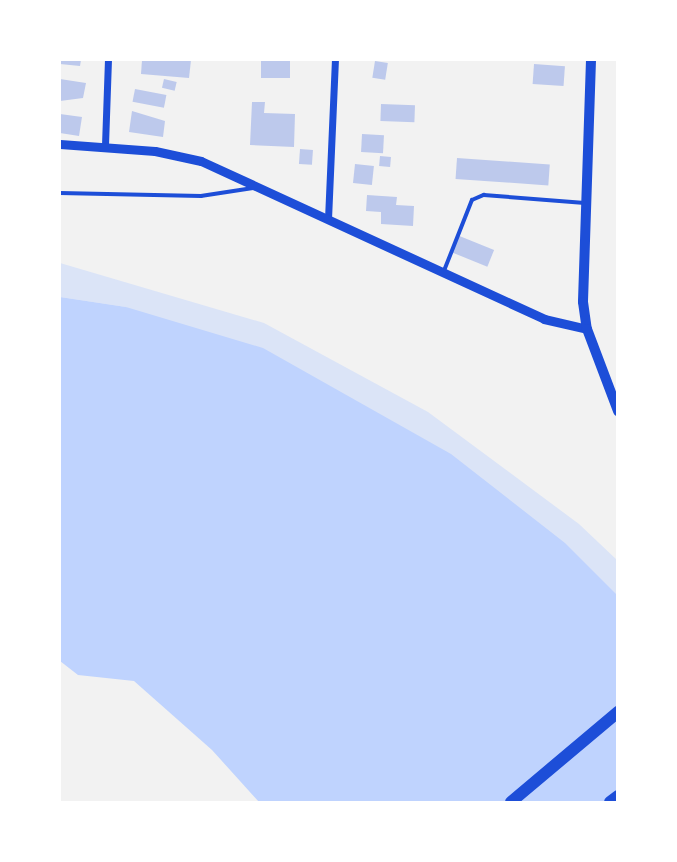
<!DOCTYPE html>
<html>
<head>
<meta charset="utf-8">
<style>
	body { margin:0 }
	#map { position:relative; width:677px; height:862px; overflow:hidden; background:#f2f2f2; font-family:Cabin,sans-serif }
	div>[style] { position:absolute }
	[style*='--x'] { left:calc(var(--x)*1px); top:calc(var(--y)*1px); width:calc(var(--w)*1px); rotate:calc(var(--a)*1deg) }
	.green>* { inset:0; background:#dbe4f7 }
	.water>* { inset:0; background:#bfd3fe }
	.building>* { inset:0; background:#bdc9ec; transform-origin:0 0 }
	.service>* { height:3.5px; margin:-1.75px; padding:0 1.75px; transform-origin:1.75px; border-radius:1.75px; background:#1d4ed8 }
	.minor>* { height:7px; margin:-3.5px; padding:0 3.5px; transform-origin:3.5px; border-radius:3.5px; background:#1d4ed8 }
	.tertiary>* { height:9px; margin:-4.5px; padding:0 4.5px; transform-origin:4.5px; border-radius:4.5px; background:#1d4ed8 }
	.secondary>* { height:10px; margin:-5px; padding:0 5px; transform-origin:5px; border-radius:5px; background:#1d4ed8 }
	.motorway>* { height:12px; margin:-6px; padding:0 6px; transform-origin:6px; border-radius:6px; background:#1d4ed8 }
	span { translate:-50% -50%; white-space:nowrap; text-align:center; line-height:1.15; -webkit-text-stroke:5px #fff; paint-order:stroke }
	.frame { position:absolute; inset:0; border:61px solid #fff; pointer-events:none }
</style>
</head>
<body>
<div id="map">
	<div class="green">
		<div style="clip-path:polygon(60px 263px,264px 323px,428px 412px,579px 524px,617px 560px,617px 613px,126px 307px,60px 297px)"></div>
	</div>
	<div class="water">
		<div style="clip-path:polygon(60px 297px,126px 307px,263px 348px,451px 454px,565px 543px,617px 595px,617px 802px,259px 802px,212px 750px,134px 681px,78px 675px,60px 661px)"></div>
	</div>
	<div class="building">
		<div style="clip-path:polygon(60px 60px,81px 60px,80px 66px,60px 64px)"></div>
		<div style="clip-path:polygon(142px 60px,191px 60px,189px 78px,141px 74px)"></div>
		<div style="left:261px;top:60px;width:29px;height:18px"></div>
		<div style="left:375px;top:61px;width:13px;height:17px;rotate:9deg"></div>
		<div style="left:534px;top:64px;width:31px;height:20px;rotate:4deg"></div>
		<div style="clip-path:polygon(60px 79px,86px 83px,83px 98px,60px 101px)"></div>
		<div style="left:164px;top:79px;width:13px;height:9px;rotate:13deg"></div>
		<div style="left:135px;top:89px;width:32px;height:13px;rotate:11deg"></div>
		<div style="clip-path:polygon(252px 102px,265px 102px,264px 113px,295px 114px,294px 147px,250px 145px)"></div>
		<div style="left:381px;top:104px;width:34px;height:17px;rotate:2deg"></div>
		<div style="clip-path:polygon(132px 111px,165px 121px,163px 137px,129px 132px)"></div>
		<div style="clip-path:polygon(60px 114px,82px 117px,79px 136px,60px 133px)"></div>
		<div style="left:362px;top:134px;width:22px;height:18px;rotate:3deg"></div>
		<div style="left:300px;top:149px;width:13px;height:15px;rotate:4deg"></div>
		<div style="left:380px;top:156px;width:11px;height:10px;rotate:5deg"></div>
		<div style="left:457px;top:158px;width:93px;height:21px;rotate:4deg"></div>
		<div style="left:355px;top:164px;width:19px;height:19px;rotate:6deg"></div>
		<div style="clip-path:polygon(367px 195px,397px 197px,396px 205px,414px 206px,413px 226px,381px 224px,381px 212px,366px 211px)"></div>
		<div style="left:457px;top:235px;width:40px;height:18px;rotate:22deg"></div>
	</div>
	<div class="service">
		<div style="--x:60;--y:193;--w:141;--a:1.2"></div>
		<div style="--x:201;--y:196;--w:54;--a:-8.6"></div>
		<div style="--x:444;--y:271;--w:76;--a:-68.5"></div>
		<div style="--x:472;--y:200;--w:13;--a:-23"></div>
		<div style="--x:484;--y:195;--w:101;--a:4.5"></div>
	</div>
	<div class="minor">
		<div style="--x:105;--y:145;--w:85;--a:-88"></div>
		<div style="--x:328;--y:219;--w:159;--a:-87.5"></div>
	</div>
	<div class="tertiary">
		<div style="--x:60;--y:144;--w:95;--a:4.2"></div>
		<div style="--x:155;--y:151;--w:47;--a:12.3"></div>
		<div style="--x:201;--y:161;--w:378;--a:24.7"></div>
		<div style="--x:544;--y:319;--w:44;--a:13.1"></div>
	</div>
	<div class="secondary">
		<div style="--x:591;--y:60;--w:242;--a:91.9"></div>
		<div style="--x:583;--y:302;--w:27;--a:82"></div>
		<div style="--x:587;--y:329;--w:88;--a:69.3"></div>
	</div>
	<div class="motorway">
		<div style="--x:511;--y:802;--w:140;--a:-40.1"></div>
		<div style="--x:610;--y:802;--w:10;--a:-37"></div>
	</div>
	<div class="frame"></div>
</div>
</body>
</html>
